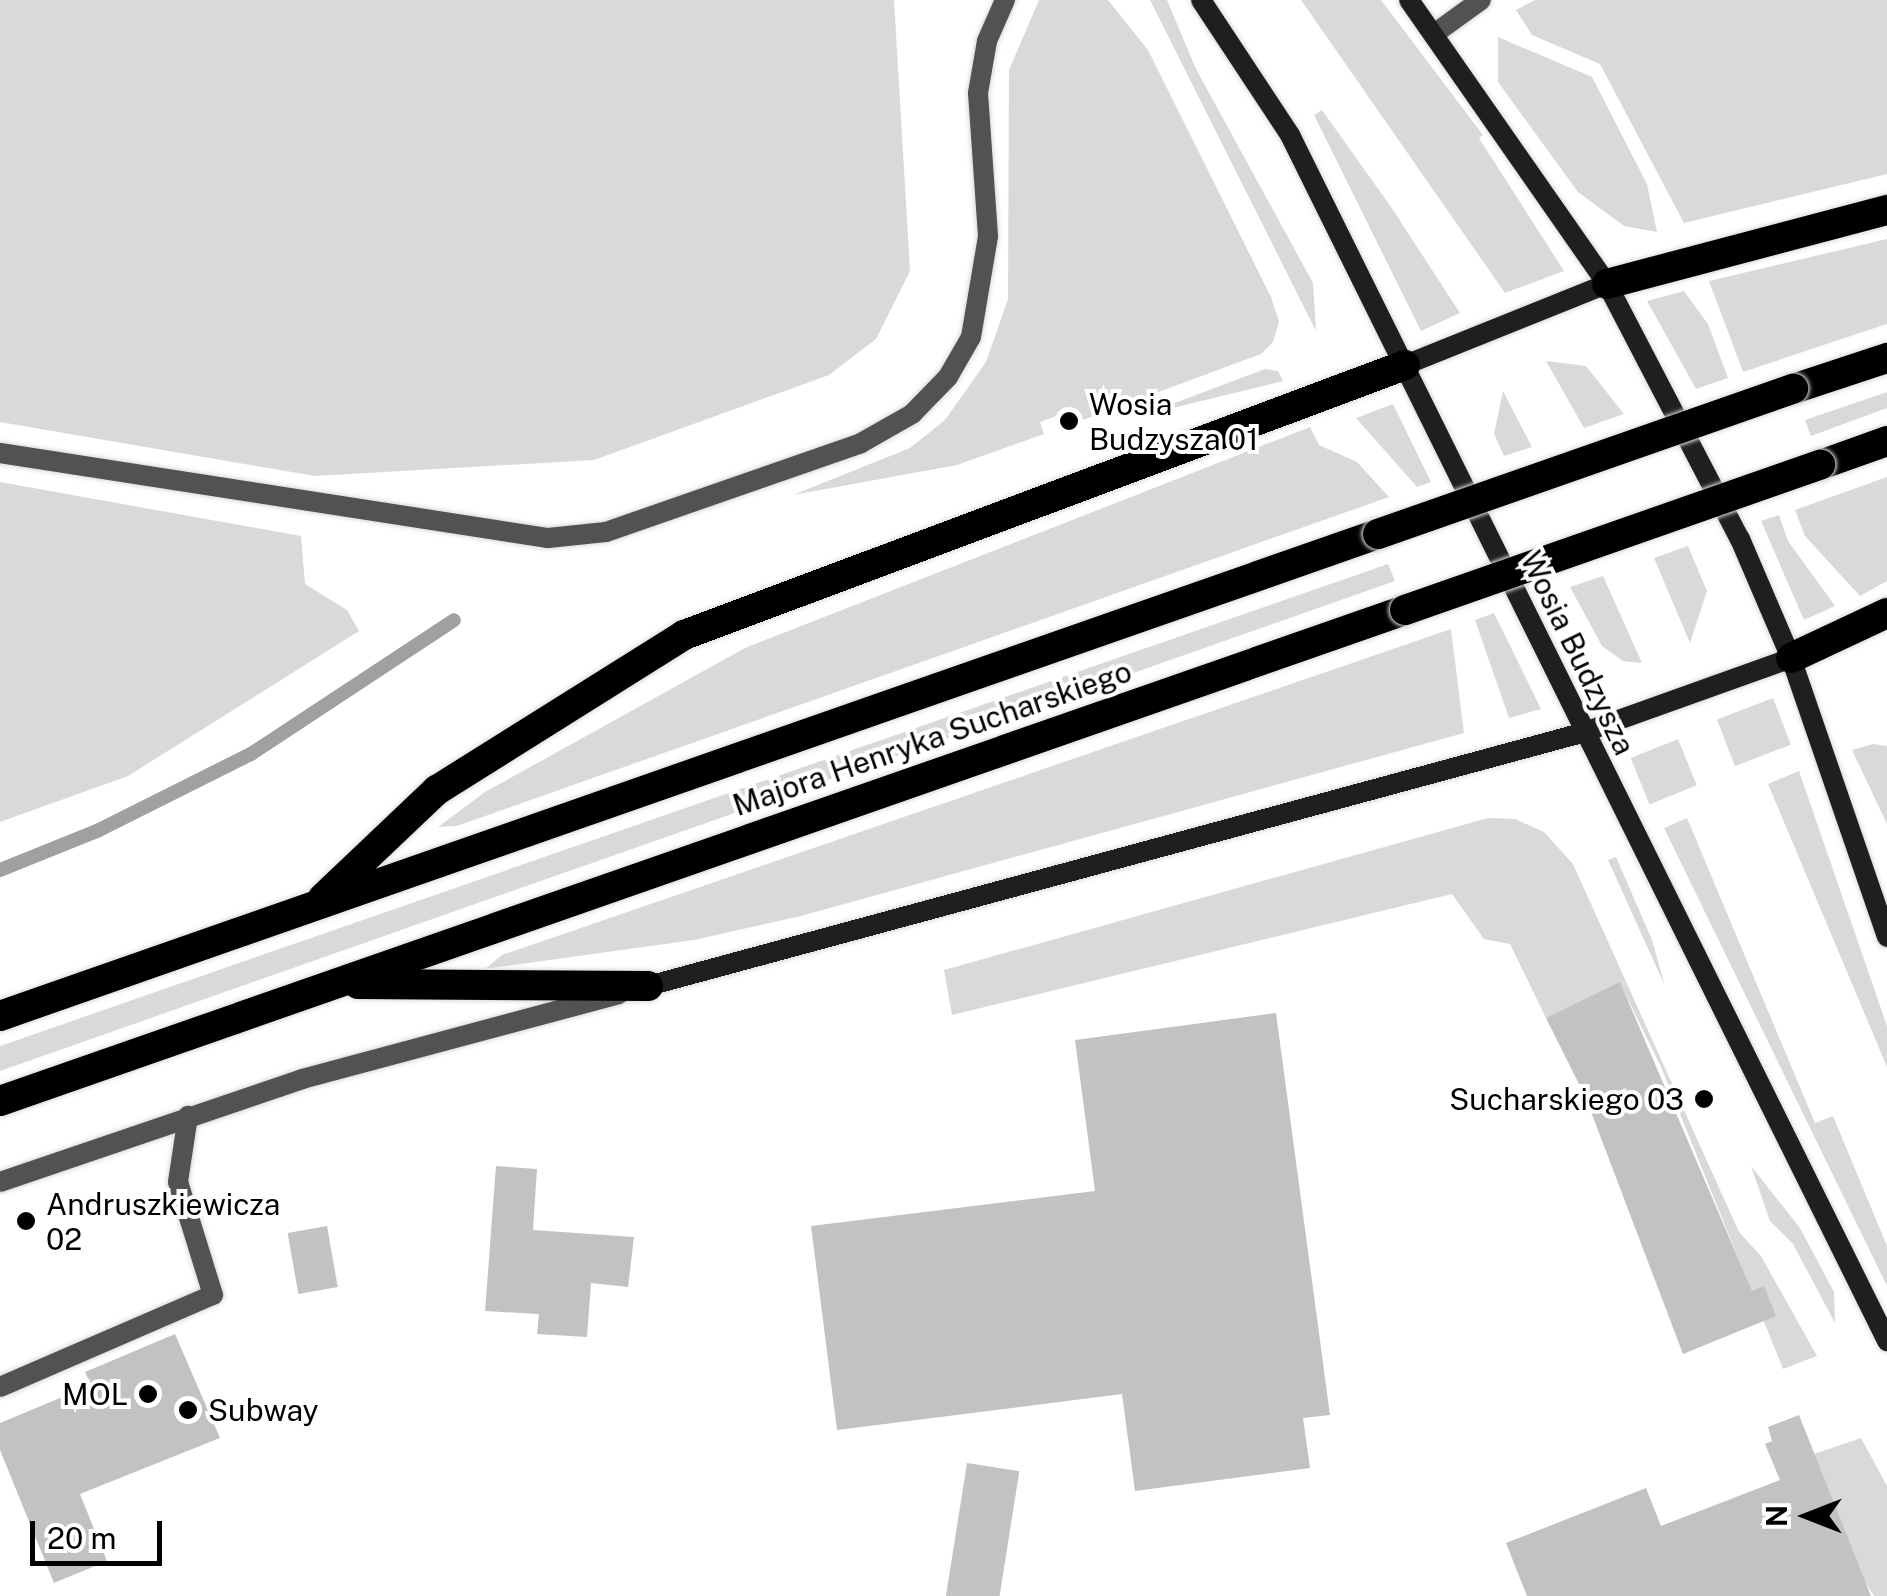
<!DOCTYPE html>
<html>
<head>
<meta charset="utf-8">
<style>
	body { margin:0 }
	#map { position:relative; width:1887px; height:1596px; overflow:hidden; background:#fff; font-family:"Public Sans",sans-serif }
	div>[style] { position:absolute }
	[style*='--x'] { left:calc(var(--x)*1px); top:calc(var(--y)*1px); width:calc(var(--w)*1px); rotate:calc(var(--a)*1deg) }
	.green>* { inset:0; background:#d9d9d9; transform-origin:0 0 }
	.stream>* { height:14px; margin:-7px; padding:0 7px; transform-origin:7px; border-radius:7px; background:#a0a0a0 }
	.building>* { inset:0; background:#c2c2c2; transform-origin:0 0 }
	.roads { filter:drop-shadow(0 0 2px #dbdbdb) drop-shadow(0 0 2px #dbdbdb) }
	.lane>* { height:20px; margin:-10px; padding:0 10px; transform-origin:10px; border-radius:10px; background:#525252 }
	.street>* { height:20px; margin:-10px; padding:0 10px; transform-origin:10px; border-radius:10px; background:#525252 }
	.secondary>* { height:20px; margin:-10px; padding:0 10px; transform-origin:10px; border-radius:10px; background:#1f1f1f }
	.highway>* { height:30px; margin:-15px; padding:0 15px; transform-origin:15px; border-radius:15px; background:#000 }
	.bridges { filter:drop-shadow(0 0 2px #dbdbdb) drop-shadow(0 0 2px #dbdbdb) }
	.highway-bridge>* { height:30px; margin:-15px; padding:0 15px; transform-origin:15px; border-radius:15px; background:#000 }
	.dots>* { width:28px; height:28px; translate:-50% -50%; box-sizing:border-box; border:5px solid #fff; border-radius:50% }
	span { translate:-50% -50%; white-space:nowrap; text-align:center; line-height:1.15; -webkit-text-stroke:8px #fff; paint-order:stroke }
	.poi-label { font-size:30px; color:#000 }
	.left { translate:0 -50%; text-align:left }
	.right { translate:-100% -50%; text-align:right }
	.street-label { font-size:30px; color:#000 }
	.north { position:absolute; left:1757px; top:1466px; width:100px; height:100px; -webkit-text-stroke:8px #fff; paint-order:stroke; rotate:270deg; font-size:28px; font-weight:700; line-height:40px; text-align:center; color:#000 }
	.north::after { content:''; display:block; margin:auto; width:35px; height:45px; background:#000; clip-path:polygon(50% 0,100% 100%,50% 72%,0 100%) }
	.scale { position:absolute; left:30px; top:1521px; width:132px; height:45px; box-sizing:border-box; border:5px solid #000; border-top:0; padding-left:12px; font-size:30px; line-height:35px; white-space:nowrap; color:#000; -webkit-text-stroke:8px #fff; paint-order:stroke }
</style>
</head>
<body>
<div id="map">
	<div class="green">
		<div style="clip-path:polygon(0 0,894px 0,910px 271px,876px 339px,829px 375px,594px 460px,315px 476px,0 422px)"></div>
		<div style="clip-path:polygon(1039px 0,1108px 0,1148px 50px,1271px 297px,1279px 322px,1273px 342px,1261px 354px,1072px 424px,1067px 412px,1040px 422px,1044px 434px,957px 465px,793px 495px,910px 448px,945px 420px,986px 362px,1008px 299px,1009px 70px)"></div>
		<div style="clip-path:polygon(1150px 0,1167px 0,1196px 69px,1313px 283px,1316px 331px)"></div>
		<div style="clip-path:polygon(1301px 0,1381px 0,1483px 135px,1479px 138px,1564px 271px,1505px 293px)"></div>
		<div style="clip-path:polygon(1535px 0,1887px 0,1887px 174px,1684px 223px,1600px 64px,1532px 35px,1516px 10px)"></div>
		<div style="clip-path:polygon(1498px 37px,1592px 77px,1647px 184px,1657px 232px,1624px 226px,1578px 192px,1498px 82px)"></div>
		<div style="clip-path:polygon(1322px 110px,1391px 207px,1460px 313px,1421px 331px,1314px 115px)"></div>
		<div style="clip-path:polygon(1887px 239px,1887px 324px,1743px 372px,1709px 281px)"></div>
		<div style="clip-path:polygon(1684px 291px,1708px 324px,1728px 378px,1696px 389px,1647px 301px)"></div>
		<div style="clip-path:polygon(1546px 361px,1586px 366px,1624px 414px,1584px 428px)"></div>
		<div style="clip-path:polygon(1265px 369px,1278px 371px,1283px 381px,1140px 416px)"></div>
		<div style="clip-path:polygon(1503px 391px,1532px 447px,1504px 456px,1494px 434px)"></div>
		<div style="clip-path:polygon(1887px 392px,1887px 408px,1811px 436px,1805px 420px)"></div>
		<div style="clip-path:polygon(1393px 404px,1431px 482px,1417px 487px,1356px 418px)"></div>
		<div style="clip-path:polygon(1310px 427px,1319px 445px,1357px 462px,1389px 497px,457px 826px,438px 827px,485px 792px,745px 648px)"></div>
		<div style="clip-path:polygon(1887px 477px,1887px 581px,1860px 596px,1805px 536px,1795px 510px)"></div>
		<div style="clip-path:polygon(0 482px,301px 536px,305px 584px,347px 610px,359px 631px,128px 776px,0 822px)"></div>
		<div style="clip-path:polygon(1779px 515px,1788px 541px,1835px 606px,1804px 620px,1761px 521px)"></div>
		<div style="clip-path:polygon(1688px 546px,1707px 591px,1690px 643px,1654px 558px)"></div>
		<div style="clip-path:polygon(1388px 564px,1395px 581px,0 1071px,0 1046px)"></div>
		<div style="clip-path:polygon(1603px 576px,1642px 663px,1623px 661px,1602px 646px,1570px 587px)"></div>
		<div style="clip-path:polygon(1494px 613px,1541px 709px,1509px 718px,1475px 620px)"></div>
		<div style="clip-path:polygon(1451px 629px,1464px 733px,801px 916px,694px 940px,485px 969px,502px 955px)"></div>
		<div style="left:1773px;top:698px;width:50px;height:60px;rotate:69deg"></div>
		<div style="left:1678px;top:739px;width:50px;height:51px;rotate:68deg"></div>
		<div style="clip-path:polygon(1873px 744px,1887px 746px,1887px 824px,1852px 750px)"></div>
		<div style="clip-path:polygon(1799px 771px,1887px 1026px,1887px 1067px,1768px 784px)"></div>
		<div style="clip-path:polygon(1488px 818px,1515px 819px,1544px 832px,1573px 864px,1739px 1232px,1761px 1256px,1817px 1356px,1783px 1369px,1661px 1067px,1620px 983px,1546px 1018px,1510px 944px,1484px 939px,1452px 894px,952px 1015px,944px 970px)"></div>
		<div style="clip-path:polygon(1687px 818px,1815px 1123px,1833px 1116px,1887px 1246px,1887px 1286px,1664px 828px)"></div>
		<div style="clip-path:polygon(1616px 857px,1652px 940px,1665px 986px,1608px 860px)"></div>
		<div style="clip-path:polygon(1751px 1166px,1800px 1228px,1834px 1292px,1835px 1323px,1793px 1244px,1770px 1221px)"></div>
		<div style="clip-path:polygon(1861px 1438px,1887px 1486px,1887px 1596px,1874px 1596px,1865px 1582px,1814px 1454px)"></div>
	</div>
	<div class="stream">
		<div style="--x:0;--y:870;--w:105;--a:-21.9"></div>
		<div style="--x:97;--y:831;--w:172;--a:-26.6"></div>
		<div style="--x:251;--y:754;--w:243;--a:-33.4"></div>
	</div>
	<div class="building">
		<div style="clip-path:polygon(1620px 982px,1752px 1291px,1764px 1286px,1776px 1316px,1683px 1354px,1585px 1096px,1546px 1018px)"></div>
		<div style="clip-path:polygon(1276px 1013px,1330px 1415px,1303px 1418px,1310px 1468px,1135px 1491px,1122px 1394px,837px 1430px,811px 1226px,1095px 1191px,1075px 1040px)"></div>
		<div style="clip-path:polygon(496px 1166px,537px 1169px,533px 1230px,634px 1237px,628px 1287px,591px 1283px,587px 1337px,537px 1334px,539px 1314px,485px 1311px)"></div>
		<div style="left:327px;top:1226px;width:62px;height:40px;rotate:80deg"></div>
		<div style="clip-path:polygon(175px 1334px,220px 1438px,80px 1494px,107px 1561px,54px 1583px,0 1450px,0 1423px,91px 1385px,85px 1372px)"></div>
		<div style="clip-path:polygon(1799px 1415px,1871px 1596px,1527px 1596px,1506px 1543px,1646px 1488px,1661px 1526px,1780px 1480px,1765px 1444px,1772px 1441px,1768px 1427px)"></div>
		<div style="left:967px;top:1463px;width:53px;height:135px;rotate:9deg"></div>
	</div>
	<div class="roads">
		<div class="lane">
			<div style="--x:0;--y:453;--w:555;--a:8.82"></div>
			<div style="--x:548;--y:538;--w:58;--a:-5.9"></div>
			<div style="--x:606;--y:532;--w:270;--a:-19.2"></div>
			<div style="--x:861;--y:443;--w:59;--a:-29.6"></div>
			<div style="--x:912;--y:414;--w:52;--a:-45.8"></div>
			<div style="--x:948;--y:377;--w:46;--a:-60.1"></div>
			<div style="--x:971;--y:337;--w:102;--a:-80.4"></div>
			<div style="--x:988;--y:236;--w:143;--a:-94"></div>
			<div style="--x:978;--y:93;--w:53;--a:-80.2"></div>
			<div style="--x:987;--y:41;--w:45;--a:-66.3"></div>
			<div style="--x:0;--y:1387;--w:232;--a:-23.4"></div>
			<div style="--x:213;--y:1295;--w:118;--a:-107.2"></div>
			<div style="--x:178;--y:1182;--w:67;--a:-81.4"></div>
		</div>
		<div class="street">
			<div style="--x:1434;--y:34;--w:58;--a:-35.9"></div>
			<div style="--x:0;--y:1182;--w:319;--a:-18.8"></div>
			<div style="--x:302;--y:1079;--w:328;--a:-15"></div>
		</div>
		<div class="secondary">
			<div style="--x:1201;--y:0;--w:162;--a:56.6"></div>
			<div style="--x:1290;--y:135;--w:1346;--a:63.66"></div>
			<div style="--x:1409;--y:0;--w:346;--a:55.1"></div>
			<div style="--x:1607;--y:284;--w:288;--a:62.5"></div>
			<div style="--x:1740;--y:539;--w:129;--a:66.8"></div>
			<div style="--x:1791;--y:658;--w:295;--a:71"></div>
			<div style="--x:1405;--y:365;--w:218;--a:-21.9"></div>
			<div style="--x:648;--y:986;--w:968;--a:-15.16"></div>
			<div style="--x:1582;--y:733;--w:222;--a:-19.7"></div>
		</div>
		<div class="highway">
			<div style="--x:1607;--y:284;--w:290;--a:-14.8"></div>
			<div style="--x:1793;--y:389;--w:99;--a:-18.3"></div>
			<div style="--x:1820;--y:465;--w:71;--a:-19.7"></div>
			<div style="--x:1791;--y:658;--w:106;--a:-25.1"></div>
			<div style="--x:323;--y:898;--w:157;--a:-43.5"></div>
			<div style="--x:437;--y:790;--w:292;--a:-32.1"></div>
			<div style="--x:684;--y:635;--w:770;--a:-20.53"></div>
			<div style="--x:358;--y:984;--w:290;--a:0.4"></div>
			<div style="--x:0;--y:1016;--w:1460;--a:-19.28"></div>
			<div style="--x:0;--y:1101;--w:1488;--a:-19.26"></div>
		</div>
	</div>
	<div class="bridges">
		<div class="highway-bridge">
			<div style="--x:1378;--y:534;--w:440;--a:-19.3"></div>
			<div style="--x:1405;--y:610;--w:440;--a:-19.3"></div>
		</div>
	</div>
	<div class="dots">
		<div style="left:1069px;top:421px;background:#000"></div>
		<div style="left:1704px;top:1099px;background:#000"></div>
		<div style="left:26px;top:1221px;background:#000"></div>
		<div style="left:148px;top:1394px;background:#000"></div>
		<div style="left:188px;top:1410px;background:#000"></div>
	</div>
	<div class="poi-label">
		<span class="left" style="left:1089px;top:421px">Wosia<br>Budzysza 01</span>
		<span class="right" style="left:1684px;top:1099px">Sucharskiego 03</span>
		<span class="left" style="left:46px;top:1221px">Andruszkiewicza<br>02</span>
		<span class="right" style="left:128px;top:1394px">MOL</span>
		<span class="left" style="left:208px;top:1410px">Subway</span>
	</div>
	<div class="street-label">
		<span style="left:1578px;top:653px;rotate:64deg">Wosia Budzysza</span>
		<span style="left:932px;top:738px;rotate:-19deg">Majora Henryka Sucharskiego</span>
	</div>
	<div class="north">N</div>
	<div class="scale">20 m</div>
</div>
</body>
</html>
